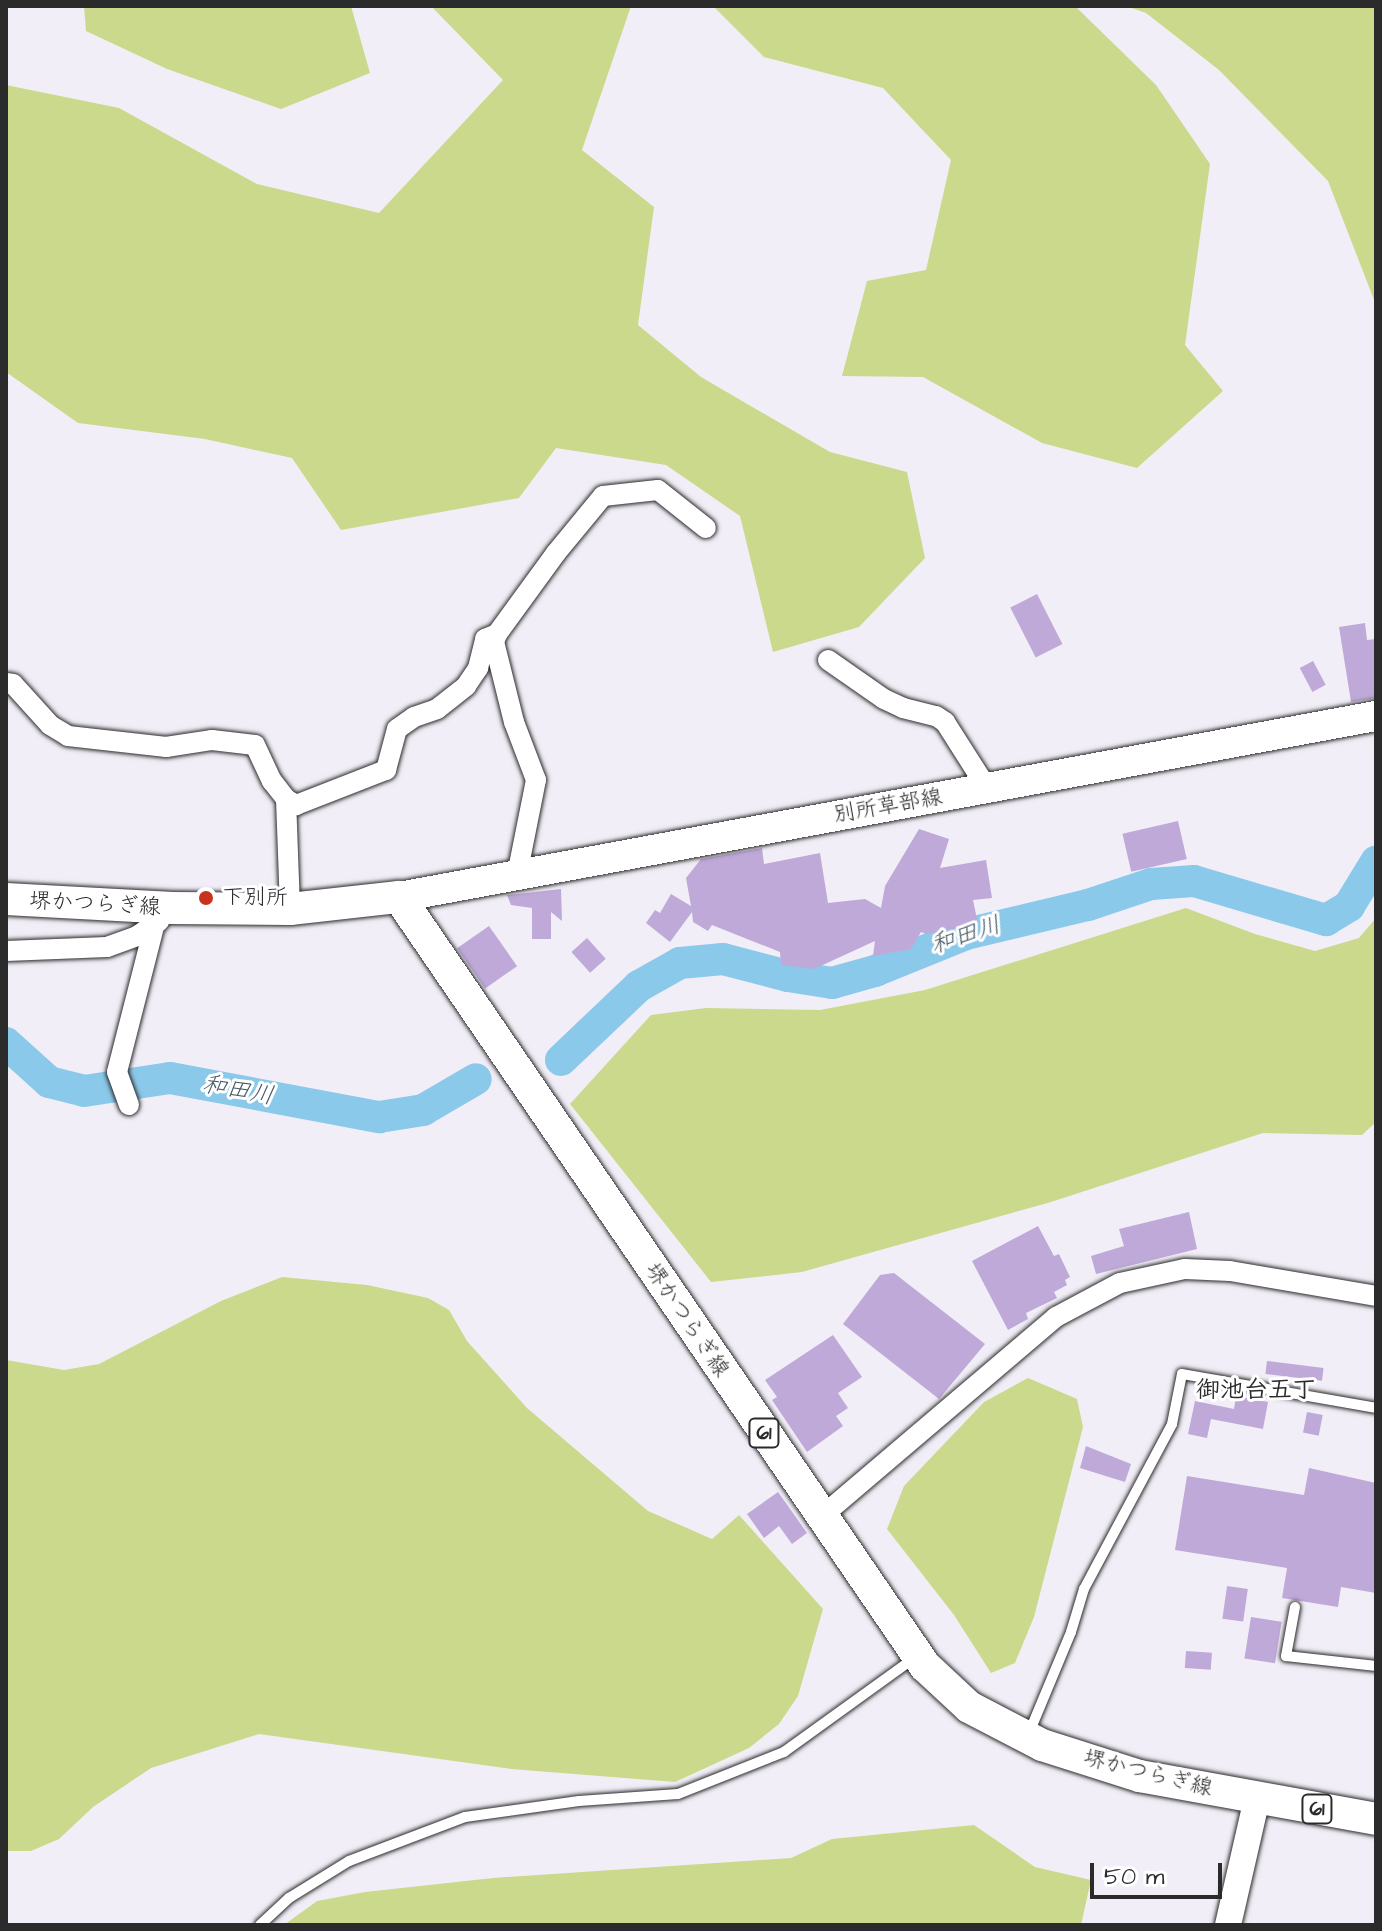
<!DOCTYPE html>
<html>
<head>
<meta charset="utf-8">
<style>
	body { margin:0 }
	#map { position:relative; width:1382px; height:1931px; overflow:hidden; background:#f2eef7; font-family:"Architects Daughter","Klee One",sans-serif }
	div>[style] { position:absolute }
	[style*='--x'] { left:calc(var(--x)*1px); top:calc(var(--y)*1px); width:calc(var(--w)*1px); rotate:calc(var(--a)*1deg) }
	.green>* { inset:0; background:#cbd98c }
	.river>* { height:32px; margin:-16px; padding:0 16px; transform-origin:16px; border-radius:16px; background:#8bc9eb }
	.building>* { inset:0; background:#bea9d8; transform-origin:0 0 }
	.roads { filter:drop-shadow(0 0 2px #2b2b2b) drop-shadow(0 0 2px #2b2b2b) }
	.service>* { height:10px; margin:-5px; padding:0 5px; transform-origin:5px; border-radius:5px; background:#fff }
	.minor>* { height:20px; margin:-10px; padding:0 10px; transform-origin:10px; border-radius:10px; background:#fff }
	.tertiary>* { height:26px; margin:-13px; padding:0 13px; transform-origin:13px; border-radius:13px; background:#fff }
	.secondary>* { height:30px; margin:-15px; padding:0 15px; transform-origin:15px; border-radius:15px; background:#fff }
	.primary>* { height:32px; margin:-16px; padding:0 16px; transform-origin:16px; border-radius:16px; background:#fff }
	.dots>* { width:22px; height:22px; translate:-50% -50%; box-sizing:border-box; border:4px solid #fff; border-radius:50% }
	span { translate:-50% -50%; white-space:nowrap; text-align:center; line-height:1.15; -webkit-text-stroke:6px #fff; paint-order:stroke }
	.shield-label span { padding:2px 6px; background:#fff; border:2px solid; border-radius:6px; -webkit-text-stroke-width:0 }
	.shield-label { font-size:20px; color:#2b2b2b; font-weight:700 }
	.street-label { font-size:22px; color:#2b2b2b }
	.poi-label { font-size:22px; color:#2b2b2b }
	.left { translate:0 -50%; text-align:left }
	.water-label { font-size:24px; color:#485a65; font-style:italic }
	.neighbourhood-label { font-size:24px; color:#2b2b2b; font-weight:700 }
	.frame { position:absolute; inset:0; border:8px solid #2b2b2b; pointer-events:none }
	.scale { position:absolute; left:1090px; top:1863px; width:132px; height:36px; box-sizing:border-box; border:4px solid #2b2b2b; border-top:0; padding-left:10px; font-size:24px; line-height:28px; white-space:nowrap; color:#2b2b2b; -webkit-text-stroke:6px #fff; paint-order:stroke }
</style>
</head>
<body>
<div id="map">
	<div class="green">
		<div style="clip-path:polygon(84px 6px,351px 6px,370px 73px,281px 109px,167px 69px,86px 31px)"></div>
		<div style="clip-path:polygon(431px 6px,631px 6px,582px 150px,654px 207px,638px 325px,701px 377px,830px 452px,907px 472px,925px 558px,859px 627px,773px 652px,740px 516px,666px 465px,556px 448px,519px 498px,341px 530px,292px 458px,205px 439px,78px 423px,6px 372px,6px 85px,119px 108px,257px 184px,379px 213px,503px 80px)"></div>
		<div style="clip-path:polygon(713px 6px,1075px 6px,1156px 85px,1210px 164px,1185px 345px,1223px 391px,1137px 468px,1042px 443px,923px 377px,842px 376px,867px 281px,926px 270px,951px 160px,883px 88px,764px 57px)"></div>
		<div style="clip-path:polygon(1126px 6px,1376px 6px,1376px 305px,1328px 181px,1219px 70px,1146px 13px)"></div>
		<div style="clip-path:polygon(1186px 908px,1255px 934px,1315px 951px,1359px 938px,1376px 918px,1376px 1122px,1362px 1135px,1263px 1133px,1051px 1202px,802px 1272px,711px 1282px,570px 1104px,651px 1015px,706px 1008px,820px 1010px,925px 990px)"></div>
		<div style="clip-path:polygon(282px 1277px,367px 1285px,428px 1298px,449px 1310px,467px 1341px,527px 1408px,648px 1511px,712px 1539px,739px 1515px,823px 1609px,798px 1696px,779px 1724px,749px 1748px,675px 1782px,511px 1769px,259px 1734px,151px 1768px,93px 1807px,59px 1839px,31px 1851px,6px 1851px,6px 1360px,64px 1370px,99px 1364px,221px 1301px)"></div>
		<div style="clip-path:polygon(1028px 1378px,1077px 1399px,1083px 1427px,1034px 1617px,1015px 1663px,991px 1673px,954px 1615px,887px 1529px,904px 1486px,984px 1402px)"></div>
		<div style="clip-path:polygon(974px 1825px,1035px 1867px,1091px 1880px,1081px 1925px,284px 1925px,317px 1901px,365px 1892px,493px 1878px,791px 1858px,832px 1839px)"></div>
	</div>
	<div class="river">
		<div style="--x:6;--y:1043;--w:58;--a:42.2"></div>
		<div style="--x:49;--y:1082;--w:36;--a:14"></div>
		<div style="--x:84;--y:1091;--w:87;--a:-8.6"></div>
		<div style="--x:170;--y:1078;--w:213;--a:10.6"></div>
		<div style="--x:379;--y:1117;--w:45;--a:-9"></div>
		<div style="--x:423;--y:1110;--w:61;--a:-30.3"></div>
		<div style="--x:561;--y:1060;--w:108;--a:-43.5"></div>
		<div style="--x:639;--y:986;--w:47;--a:-29.3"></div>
		<div style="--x:680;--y:963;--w:43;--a:-5.3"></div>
		<div style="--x:723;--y:959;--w:67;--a:14.7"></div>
		<div style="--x:788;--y:976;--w:45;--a:9"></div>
		<div style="--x:832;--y:983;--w:45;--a:-15.6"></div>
		<div style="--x:875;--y:971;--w:98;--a:-22.1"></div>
		<div style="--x:966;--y:934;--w:125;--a:-13.4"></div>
		<div style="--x:1088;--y:905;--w:66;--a:-18.4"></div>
		<div style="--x:1151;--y:884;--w:43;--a:-4"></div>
		<div style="--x:1194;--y:881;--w:138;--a:16.5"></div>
		<div style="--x:1326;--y:920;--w:27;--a:-31"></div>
		<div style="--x:1349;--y:906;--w:52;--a:-58.5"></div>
	</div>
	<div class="building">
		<div style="left:1037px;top:594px;width:56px;height:30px;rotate:63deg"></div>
		<div style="clip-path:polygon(1365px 623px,1367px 640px,1376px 639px,1376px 698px,1351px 702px,1339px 627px)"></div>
		<div style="left:1313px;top:661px;width:27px;height:15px;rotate:62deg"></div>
		<div style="left:1178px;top:821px;width:39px;height:57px;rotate:77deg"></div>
		<div style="clip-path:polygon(919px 829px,949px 839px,940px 868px,986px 860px,992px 898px,973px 900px,978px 924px,926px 934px,921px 932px,911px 949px,873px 956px,875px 941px,814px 969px,781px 965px,780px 952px,712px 925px,708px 931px,693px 922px,692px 912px,670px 942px,646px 923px,655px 910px,660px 913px,671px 894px,691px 906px,686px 878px,701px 859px,762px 848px,764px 864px,820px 853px,828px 903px,865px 899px,881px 908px,885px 886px)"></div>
		<div style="clip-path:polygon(561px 889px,562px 921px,551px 912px,551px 939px,532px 939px,532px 908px,511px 905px,507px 895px)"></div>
		<div style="left:489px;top:926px;width:49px;height:39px;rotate:55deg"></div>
		<div style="left:587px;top:938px;width:28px;height:21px;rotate:48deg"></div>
		<div style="clip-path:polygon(1189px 1212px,1197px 1249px,1096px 1274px,1091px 1256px,1124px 1246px,1119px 1229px)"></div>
		<div style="clip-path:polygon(1038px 1226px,1054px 1256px,1059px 1254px,1070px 1277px,1065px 1280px,1067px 1285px,1054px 1292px,1057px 1298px,1026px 1313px,1028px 1319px,1008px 1330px,972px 1261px)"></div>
		<div style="clip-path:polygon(894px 1273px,985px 1344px,939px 1399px,843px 1324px,880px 1275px)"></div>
		<div style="clip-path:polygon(833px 1335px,862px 1377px,838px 1393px,848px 1408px,836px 1416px,843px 1426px,807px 1452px,772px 1400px,777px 1397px,765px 1380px)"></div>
		<div style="left:1267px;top:1361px;width:57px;height:13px;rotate:7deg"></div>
		<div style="clip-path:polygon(1236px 1396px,1268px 1402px,1263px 1429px,1211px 1419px,1207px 1438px,1188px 1434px,1195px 1401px,1234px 1409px)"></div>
		<div style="left:1307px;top:1412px;width:16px;height:21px;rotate:11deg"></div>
		<div style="clip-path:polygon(1086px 1446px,1131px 1464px,1125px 1482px,1080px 1468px)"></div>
		<div style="clip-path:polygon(1309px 1468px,1376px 1483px,1376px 1593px,1341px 1587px,1338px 1607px,1282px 1598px,1287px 1568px,1175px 1550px,1187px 1476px,1304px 1495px)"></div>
		<div style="clip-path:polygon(778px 1492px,807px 1533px,792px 1544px,779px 1526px,764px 1538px,747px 1514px)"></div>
		<div style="left:1227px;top:1586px;width:21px;height:33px;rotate:8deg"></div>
		<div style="left:1251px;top:1617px;width:31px;height:42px;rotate:9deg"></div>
		<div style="left:1186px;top:1651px;width:26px;height:17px;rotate:4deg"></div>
	</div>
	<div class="roads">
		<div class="service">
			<div style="--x:1295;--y:1607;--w:50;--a:100.4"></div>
			<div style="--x:1286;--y:1656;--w:91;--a:6.3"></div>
			<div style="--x:1029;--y:1733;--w:109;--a:-67.4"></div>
			<div style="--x:1071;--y:1632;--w:45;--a:-73.2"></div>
			<div style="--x:1084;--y:1589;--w:187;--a:-61.9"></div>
			<div style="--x:1172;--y:1424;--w:51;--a:-78.7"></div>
			<div style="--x:1182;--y:1374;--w:197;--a:9.9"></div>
			<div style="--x:260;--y:1925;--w:40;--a:-43"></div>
			<div style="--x:289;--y:1898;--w:70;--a:-31.7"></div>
			<div style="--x:349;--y:1861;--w:124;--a:-20.8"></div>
			<div style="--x:465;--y:1817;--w:115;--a:-8"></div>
			<div style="--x:579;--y:1801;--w:99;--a:-4"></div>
			<div style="--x:678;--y:1794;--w:114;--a:-21.6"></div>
			<div style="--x:784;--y:1752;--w:159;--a:-35.8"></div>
		</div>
		<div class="minor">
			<div style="--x:828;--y:660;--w:68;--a:34.9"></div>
			<div style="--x:884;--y:699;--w:21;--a:25"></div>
			<div style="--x:903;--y:708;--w:34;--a:14"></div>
			<div style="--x:936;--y:716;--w:11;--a:34"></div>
			<div style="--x:945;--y:722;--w:78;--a:57.5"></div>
			<div style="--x:6;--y:683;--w:7;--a:8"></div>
			<div style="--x:13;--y:684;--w:55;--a:47.9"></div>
			<div style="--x:50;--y:725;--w:21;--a:31"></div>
			<div style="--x:68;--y:736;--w:99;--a:6.4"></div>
			<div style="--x:166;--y:747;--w:47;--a:-8.7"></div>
			<div style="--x:212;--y:740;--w:43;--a:6.6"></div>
			<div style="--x:255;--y:745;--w:40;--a:65"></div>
			<div style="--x:272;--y:781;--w:23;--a:52"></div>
			<div style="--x:286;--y:799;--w:12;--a:31"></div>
			<div style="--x:296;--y:805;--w:97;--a:-21.3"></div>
			<div style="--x:386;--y:770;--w:42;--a:-75"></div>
			<div style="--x:397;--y:729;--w:21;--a:-35"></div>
			<div style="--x:414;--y:717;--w:24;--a:-19"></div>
			<div style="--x:437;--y:709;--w:37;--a:-38"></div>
			<div style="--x:466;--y:686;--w:22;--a:-56"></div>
			<div style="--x:478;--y:668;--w:30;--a:-76"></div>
			<div style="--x:485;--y:639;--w:13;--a:-23"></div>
			<div style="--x:286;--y:799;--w:110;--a:87.9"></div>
			<div style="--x:517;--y:875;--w:97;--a:-78.7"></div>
			<div style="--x:536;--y:780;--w:62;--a:-110.8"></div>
			<div style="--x:514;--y:722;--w:82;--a:-104"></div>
			<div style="--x:494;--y:642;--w:9;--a:-69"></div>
			<div style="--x:497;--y:634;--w:100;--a:-53.9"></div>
			<div style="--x:556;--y:553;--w:74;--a:-50.5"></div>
			<div style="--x:603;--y:496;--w:55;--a:-6.2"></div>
			<div style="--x:658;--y:490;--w:61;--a:38.4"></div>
			<div style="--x:6;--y:951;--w:101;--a:-2.3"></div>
			<div style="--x:107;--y:947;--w:32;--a:-20"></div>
			<div style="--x:137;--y:936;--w:27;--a:-34"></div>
			<div style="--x:129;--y:1105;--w:35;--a:-110"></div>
			<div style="--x:117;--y:1072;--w:150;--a:-75.7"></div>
			<div style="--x:821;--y:1517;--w:309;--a:-40.4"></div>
			<div style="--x:1056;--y:1317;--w:72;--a:-28"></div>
			<div style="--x:1120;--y:1283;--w:66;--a:-12.2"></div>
			<div style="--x:1185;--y:1269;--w:45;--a:2.5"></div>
			<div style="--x:1230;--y:1271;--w:148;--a:9.7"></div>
		</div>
		<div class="tertiary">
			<div style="--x:1228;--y:1925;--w:130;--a:-77.1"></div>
		</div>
		<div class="secondary">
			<div style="--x:399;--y:897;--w:994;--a:-10.5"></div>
		</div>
		<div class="primary">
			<div style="--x:6;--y:899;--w:167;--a:3.1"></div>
			<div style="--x:173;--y:908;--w:117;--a:0.5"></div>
			<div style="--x:290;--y:909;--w:110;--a:-6.3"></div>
			<div style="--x:399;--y:897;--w:932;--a:55.63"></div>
			<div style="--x:925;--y:1666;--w:60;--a:43"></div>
			<div style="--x:969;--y:1707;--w:82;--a:27.5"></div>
			<div style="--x:1042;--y:1745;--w:103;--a:17.6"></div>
			<div style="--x:1140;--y:1776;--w:240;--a:10.3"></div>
		</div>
	</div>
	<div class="dots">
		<div style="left:206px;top:898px;background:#c8321e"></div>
	</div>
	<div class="shield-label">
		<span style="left:764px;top:1433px">61</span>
		<span style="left:1317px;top:1809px">61</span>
	</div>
	<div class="street-label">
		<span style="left:888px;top:806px;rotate:-10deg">別所草部線</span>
		<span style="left:95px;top:904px;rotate:3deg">堺かつらぎ線</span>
		<span style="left:687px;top:1320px;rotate:56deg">堺かつらぎ線</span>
		<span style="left:1148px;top:1773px;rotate:14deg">堺かつらぎ線</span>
	</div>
	<div class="poi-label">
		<span class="left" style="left:222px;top:898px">下別所</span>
	</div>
	<div class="water-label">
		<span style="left:966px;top:936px;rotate:-18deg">和田川</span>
		<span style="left:238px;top:1091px;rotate:10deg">和田川</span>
	</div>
	<div class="neighbourhood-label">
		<span style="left:1256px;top:1391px">御池台五丁</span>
	</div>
	<div class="frame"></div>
	<div class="scale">50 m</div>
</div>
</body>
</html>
